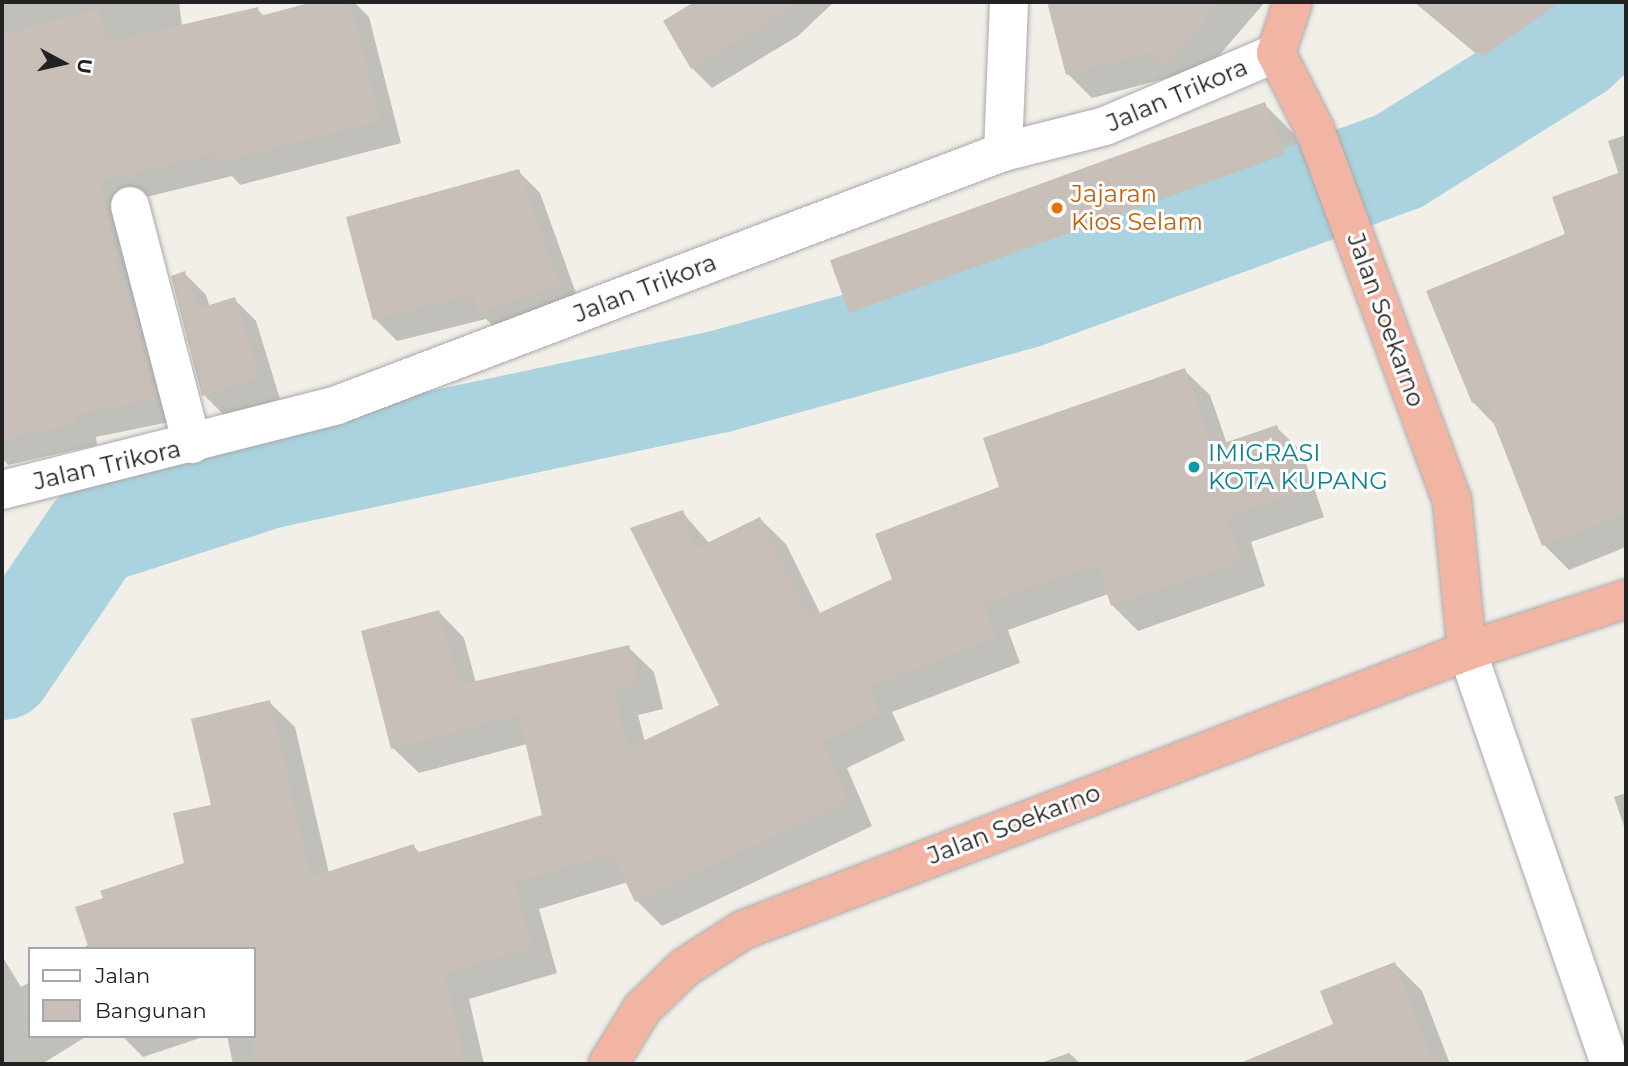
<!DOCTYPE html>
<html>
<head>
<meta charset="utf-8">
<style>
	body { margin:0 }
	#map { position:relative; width:1628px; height:1066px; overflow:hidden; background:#f2efe9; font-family:Montserrat,sans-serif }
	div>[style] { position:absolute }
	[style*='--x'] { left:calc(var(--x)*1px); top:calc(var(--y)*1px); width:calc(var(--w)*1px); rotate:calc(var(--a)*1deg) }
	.shadow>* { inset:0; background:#0003 }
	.river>* { height:102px; margin:-51px; padding:0 51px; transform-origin:51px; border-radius:51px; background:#aad3df }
	.building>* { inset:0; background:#c7bfb8; transform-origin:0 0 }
	.roads { filter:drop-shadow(0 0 2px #a9a9a9) drop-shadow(0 0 2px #a9a9a9) }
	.minor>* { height:38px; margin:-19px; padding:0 19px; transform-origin:19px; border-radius:19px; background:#fff }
	.trunk>* { height:38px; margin:-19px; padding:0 19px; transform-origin:19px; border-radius:19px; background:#f2b4a3 }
	.dots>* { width:19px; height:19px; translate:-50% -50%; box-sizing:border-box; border:4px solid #fff; border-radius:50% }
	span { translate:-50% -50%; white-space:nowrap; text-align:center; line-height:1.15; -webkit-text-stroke:6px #fff; paint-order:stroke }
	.street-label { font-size:24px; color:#222 }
	.food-label { font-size:24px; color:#c56008 }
	.left { translate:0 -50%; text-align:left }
	.culture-label { font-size:24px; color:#0d838f }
	.frame { position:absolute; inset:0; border:4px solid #222; pointer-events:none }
	.legend { position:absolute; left:28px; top:947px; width:228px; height:91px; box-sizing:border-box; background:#fff; border:2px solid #a7a7a7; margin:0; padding:9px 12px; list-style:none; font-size:21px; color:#222 }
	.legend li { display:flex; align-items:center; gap:14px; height:35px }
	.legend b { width:35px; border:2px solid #a7a7a7 }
	.north { position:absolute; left:28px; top:28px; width:70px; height:70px; -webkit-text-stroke:5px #fff; paint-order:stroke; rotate:98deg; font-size:19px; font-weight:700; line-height:28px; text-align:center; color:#222 }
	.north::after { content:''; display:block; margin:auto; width:24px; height:32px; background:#222; clip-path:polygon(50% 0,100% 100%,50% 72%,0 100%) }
</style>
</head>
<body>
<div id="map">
	<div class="shadow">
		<div style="clip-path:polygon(2px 2px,179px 2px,182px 26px,257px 9px,264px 16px,320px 2px,354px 2px,369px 17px,401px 143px,240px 185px,232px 176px,122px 203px,179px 420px,96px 437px,97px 445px,8px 465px,2px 458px,2px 148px,35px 141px,16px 68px,2px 71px)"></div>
		<div style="clip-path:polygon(698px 2px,834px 2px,798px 36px,712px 88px,692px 68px,665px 22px)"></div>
		<div style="clip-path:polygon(1049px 2px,1265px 2px,1192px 87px,1179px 75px,1092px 98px,1068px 74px)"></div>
		<div style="clip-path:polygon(1414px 2px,1621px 2px,1585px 36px,1515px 86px)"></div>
		<div style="clip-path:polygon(1264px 104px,1295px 135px,1313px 186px,882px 344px,851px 313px)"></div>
		<div style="clip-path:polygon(1626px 135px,1626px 547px,1569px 570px,1544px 545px,1496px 426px,1473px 402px,1567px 235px,1619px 175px,1608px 141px)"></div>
		<div style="clip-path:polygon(518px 171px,540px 193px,581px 307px,502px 335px,486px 319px,397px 341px,375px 319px)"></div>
		<div style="clip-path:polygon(184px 273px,206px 295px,210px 307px,234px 299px,256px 321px,280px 399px,226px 417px,204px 395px)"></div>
		<div style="clip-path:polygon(1184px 370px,1210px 395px,1227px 444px,1276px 427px,1302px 452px,1324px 517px,1251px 542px,1265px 586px,1138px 631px,1112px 605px,1108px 594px,1008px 630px,1020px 663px,892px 712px,905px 740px,847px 768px,872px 826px,662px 926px,637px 901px,628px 882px,539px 909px,557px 973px,469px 999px,484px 1064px,233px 1064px,227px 1036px,254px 1036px,254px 949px,82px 949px,89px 944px,105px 899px,186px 864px,269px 702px,295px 727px,329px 873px,413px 846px,420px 853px,545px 816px,527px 744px,419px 773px,393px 748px,439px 612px,464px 638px,476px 683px,628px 647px,654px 672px,663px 709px,638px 715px,645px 742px,721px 706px,682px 512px,710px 544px,760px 519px,786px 544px,821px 615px,894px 580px,1002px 488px)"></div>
		<div style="clip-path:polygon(1626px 793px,1626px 832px,1614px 797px)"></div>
		<div style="clip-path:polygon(2px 956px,21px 987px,30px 982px,30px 1036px,87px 1036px,42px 1064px,2px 1064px)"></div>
		<div style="clip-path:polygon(1395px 964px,1422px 991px,1450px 1064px,1315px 1064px,1305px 1037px,1335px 1025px)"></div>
		<div style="clip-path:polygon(122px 1036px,206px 1036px,143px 1057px)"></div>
		<div style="clip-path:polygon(1069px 1053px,1081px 1064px,1038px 1064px)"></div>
	</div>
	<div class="river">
		<div style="--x:2;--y:669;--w:163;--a:-55.7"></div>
		<div style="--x:94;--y:534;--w:186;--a:-17.9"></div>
		<div style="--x:271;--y:477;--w:457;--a:-12"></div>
		<div style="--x:718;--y:382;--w:316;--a:-15.4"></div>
		<div style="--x:1023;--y:298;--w:400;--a:-20"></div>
		<div style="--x:1399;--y:161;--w:209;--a:-32.1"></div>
		<div style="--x:1576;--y:50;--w:68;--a:-42.6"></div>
	</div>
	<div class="building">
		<div style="clip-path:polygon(313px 2px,350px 2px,380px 121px,217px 163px,214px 154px,101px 181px,123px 291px,129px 289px,158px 399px,74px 415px,76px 424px,2px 440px,2px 34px,99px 9px,107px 42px,258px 7px,260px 16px)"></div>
		<div style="clip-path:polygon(694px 2px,801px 2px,691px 69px,663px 21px)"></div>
		<div style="clip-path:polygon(1047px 2px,1220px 2px,1167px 64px,1153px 52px,1066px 75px)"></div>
		<div style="clip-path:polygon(1417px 2px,1560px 2px,1483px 57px)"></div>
		<div style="left:1265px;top:102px;width:56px;height:463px;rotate:70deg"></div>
		<div style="clip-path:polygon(519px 169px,560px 285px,478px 313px,472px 295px,373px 320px,346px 217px)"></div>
		<div style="clip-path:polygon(1626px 170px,1626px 513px,1542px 546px,1484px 398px,1472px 403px,1426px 291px,1565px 234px,1552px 197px)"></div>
		<div style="clip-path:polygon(185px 271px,197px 309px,235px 297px,259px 377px,202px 396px,171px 276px)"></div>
		<div style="clip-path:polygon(1185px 368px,1212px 447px,1277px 425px,1300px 492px,1226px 517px,1241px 561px,1111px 606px,1097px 564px,983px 604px,996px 638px,868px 687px,881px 714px,823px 742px,848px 801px,635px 902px,612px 854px,514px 883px,533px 947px,445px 974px,465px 1064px,254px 1064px,254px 949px,89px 949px,75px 907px,103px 898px,100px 891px,184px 863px,173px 813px,211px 805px,191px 719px,270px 700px,311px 877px,414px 844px,416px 853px,542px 815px,519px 715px,391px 749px,361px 631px,439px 610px,459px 685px,629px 645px,638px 683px,614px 690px,628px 748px,719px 705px,630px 528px,683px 510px,695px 549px,760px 517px,811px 617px,892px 579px,875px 534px,999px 487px,983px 438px)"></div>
		<div style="clip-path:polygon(1395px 962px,1434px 1064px,1238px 1064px,1333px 1024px,1320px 991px)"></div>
	</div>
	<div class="roads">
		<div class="minor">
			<div style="--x:1003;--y:152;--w:150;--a:-87.7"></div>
			<div style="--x:130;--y:206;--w:246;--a:75.4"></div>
			<div style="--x:2;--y:490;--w:346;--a:-14.2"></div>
			<div style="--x:337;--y:405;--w:712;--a:-20.8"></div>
			<div style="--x:1003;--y:152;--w:105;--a:-14.3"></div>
			<div style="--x:1105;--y:126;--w:186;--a:-23.1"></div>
			<div style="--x:1467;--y:651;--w:437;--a:70.9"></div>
		</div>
		<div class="trunk">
			<div style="--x:1293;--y:2;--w:54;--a:108.4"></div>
			<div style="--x:1276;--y:53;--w:86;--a:63.1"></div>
			<div style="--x:1315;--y:130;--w:395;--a:69.7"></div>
			<div style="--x:1452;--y:500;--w:152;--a:84.3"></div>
			<div style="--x:608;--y:1064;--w:65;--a:-58.3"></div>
			<div style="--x:642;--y:1009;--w:59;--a:-44.3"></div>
			<div style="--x:684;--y:968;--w:70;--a:-32.8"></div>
			<div style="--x:743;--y:930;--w:776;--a:-21.07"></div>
			<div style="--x:1467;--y:651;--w:167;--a:-18.1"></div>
		</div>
	</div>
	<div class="dots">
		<div style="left:1057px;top:208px;background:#e8710a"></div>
		<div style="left:1194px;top:467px;background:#0f9aa8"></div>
	</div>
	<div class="street-label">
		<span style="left:1177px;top:95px;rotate:-23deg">Jalan Trikora</span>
		<span style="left:645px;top:288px;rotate:-21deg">Jalan Trikora</span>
		<span style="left:1386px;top:320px;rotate:70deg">Jalan Soekarno</span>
		<span style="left:107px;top:465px;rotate:-13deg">Jalan Trikora</span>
		<span style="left:1014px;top:824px;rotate:-21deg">Jalan Soekarno</span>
	</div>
	<div class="food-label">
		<span class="left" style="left:1071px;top:208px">Jajaran<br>Kios Selam</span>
	</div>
	<div class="culture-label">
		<span class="left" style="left:1208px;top:467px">IMIGRASI<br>KOTA KUPANG</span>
	</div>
	<div class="frame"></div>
	<ul class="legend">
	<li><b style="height:9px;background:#fff"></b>Jalan</li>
	<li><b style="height:19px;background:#c7bfb8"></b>Bangunan</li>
	</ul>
	<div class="north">U</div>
</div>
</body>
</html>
